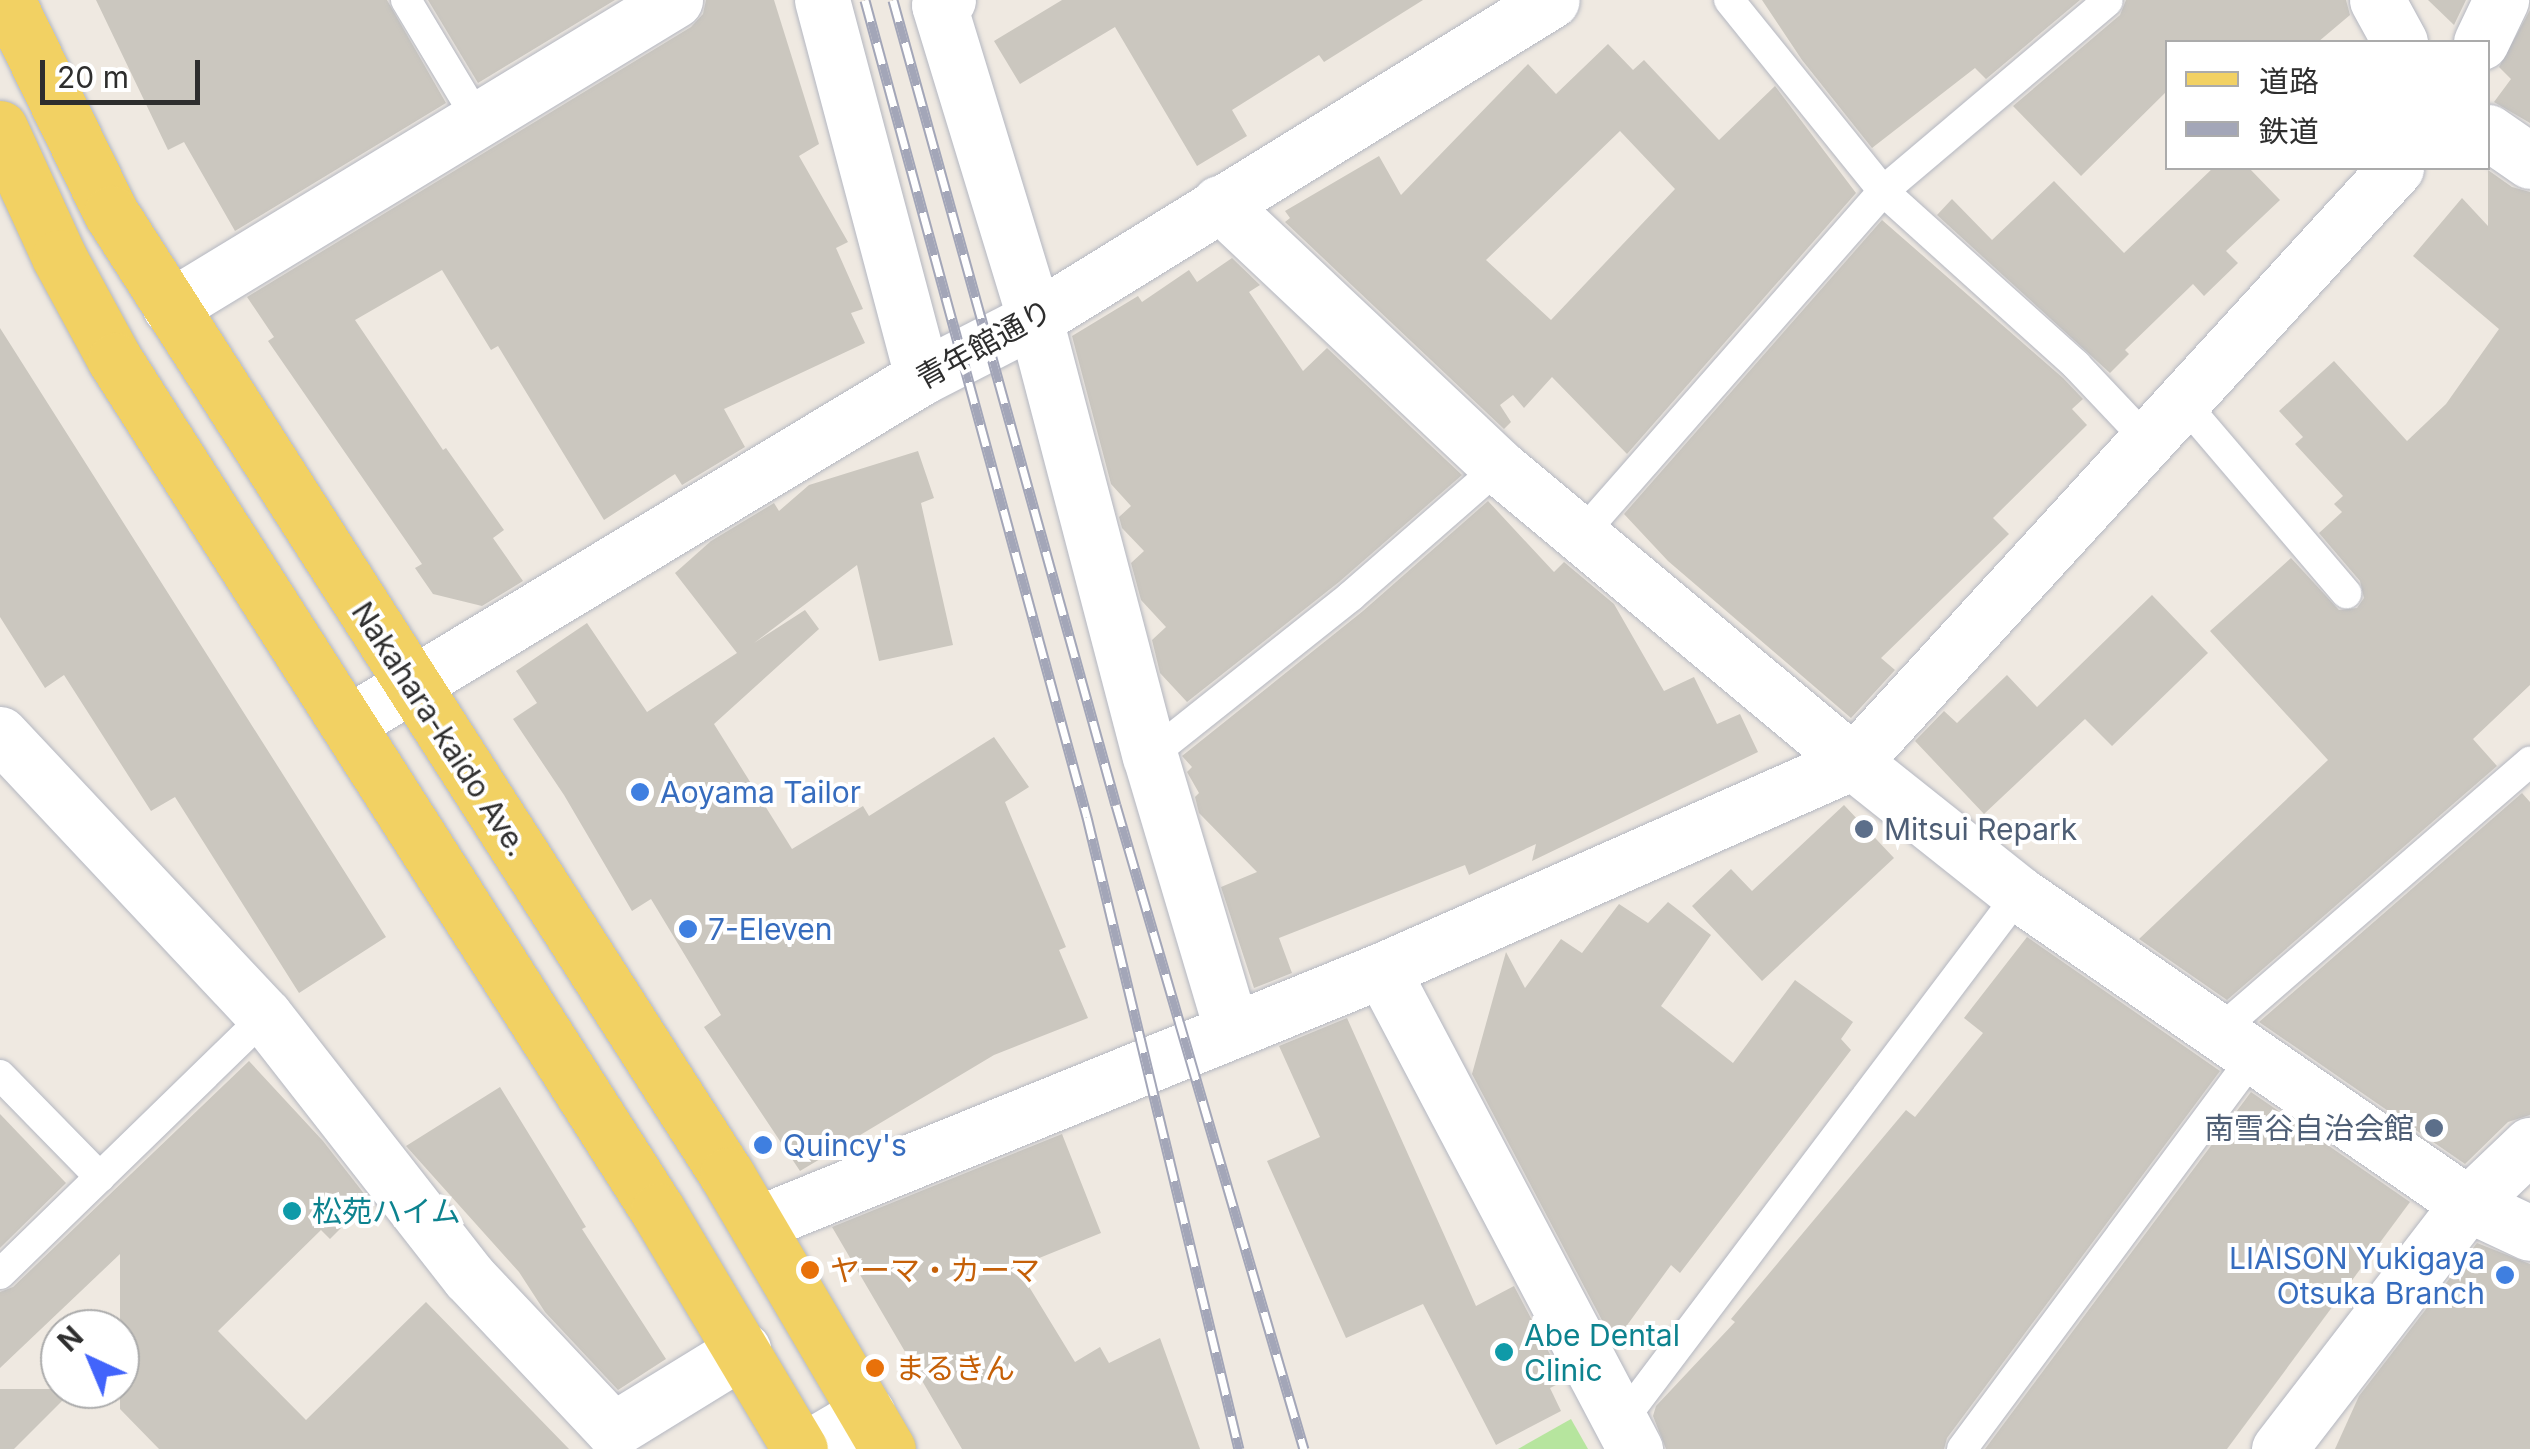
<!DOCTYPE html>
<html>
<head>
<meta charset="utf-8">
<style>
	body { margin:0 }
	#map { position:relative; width:2530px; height:1449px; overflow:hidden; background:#efe9e1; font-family:Inter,"Noto Sans JP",sans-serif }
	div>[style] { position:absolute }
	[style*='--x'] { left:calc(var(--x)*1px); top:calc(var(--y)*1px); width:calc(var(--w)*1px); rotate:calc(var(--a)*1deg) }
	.green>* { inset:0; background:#b6e59e }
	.building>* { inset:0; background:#cbc7bf }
	.roads { filter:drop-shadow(0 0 2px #b4b7c1) drop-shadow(0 0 2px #b4b7c1) }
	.service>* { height:30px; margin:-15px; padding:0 15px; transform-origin:15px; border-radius:15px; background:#fff }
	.minor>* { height:55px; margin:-27.5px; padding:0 27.5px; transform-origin:27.5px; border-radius:27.5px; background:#fff }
	.tertiary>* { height:55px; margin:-27.5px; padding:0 27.5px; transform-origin:27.5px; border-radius:27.5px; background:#fff }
	.primary>* { height:55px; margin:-27.5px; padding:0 27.5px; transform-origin:27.5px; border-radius:27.5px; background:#f2d163 }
	.rail>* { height:11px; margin-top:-5.5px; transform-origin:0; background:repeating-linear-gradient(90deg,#fff 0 22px,#a3a6b8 0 44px); box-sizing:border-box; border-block:2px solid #a3a6b8 }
	.dots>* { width:28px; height:28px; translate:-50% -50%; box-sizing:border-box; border:5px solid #fff; border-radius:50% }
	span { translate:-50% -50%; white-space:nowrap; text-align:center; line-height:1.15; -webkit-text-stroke:8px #fff; paint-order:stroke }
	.street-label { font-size:30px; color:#2e2e2e }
	.shop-label { font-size:30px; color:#366cbe }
	.left { translate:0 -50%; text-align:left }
	.right { translate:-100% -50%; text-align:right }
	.service-label { font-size:30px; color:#4e5e75 }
	.culture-label { font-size:30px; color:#0d838f }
	.food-label { font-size:30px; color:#c56008 }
	.legend { position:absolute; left:2165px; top:40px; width:325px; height:130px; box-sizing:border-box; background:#fff; border:2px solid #ababab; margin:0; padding:12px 18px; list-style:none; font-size:30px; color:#2e2e2e }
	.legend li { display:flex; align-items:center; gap:20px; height:50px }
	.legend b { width:50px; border:2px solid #ababab }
	.north { position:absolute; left:40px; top:1309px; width:100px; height:100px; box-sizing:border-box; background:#fff; border:2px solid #ababab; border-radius:50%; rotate:316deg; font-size:28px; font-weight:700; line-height:40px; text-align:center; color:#2e2e2e }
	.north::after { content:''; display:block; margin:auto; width:35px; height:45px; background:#4264fb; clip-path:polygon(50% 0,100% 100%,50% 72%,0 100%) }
	.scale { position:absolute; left:40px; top:60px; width:160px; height:45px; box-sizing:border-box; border:5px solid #2e2e2e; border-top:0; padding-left:12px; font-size:30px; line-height:35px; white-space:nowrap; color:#2e2e2e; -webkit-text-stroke:8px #fff; paint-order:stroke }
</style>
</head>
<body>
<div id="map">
	<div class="green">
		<div style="clip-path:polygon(1571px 1419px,1588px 1449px,1518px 1449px)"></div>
	</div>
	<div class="building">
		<div style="clip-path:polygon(96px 0,387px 0,446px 103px,235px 231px,184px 142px,168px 150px)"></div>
		<div style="clip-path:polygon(428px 0,615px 0,478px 83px)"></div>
		<div style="clip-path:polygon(706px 0,774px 0,819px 144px,799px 156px,848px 242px,836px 248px,863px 309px,851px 313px,865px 343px,724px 409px,745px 447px,682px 485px,675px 474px,604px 520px,498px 346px,491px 350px,442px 270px,355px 320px,443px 450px,446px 448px,504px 530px,493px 538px,523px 581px,482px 606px,433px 594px,415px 568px,422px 564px,268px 341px,274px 337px,247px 297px,691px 27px,703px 14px)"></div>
		<div style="clip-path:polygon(1062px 0,1423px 0,1324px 62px,1319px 55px,1232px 110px,1247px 136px,1197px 166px,1115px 27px,1020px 84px,994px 41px)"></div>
		<div style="clip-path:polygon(1762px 0,2080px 0,1986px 79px,1975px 68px,1872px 148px,1802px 60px)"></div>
		<div style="clip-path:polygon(2126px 0,2346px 0,2350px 15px,2318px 42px,2168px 42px,2168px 90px,2081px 176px,2013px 106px,2120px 15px)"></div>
		<div style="clip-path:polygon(2428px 0,2466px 0,2454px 25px)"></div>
		<div style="clip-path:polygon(2530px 10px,2530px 123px,2494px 102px,2511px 79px,2499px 67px)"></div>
		<div style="clip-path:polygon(evenodd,1608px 44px,1633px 70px,1644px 60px,1719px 140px,1775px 86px,1856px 193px,1627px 454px,1552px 377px,1524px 408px,1513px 395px,1500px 405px,1511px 422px,1504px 429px,1285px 222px,1290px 218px,1285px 211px,1379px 156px,1401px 195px,1528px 64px,1556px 94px,1608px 44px,1620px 131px,1675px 189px,1551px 320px,1486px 260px,1620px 131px)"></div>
		<div style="clip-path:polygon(2213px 168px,2249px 168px,2280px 200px,2226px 251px,2238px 263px,2204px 296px,2193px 284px,2125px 350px,2129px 354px,2110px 373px,1937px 215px,1952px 199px,1992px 240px,2054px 181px,2124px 253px)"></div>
		<div style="clip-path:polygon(2488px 170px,2512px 187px,2530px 192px,2530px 685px,2473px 739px,2497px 766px,2227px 1000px,2139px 939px,2328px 760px,2210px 631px,2291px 558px,2339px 610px,2357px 608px,2364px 598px,2360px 581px,2319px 533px,2342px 512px,2334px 504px,2343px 496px,2295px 444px,2303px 437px,2279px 411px,2334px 361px,2407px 441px,2446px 404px,2499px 329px,2413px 256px,2462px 198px,2488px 226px)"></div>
		<div style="clip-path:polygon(1882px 220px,2063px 378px,2083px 399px,2072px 409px,2087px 425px,1993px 518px,2009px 534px,1881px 658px,1895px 670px,1851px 718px,1668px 561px,1624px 514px)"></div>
		<div style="clip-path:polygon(1232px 258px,1260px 285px,1249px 292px,1303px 371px,1327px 348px,1462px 475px,1339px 582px,1187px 702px,1160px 673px,1152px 640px,1166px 627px,1141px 600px,1131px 563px,1144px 551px,1122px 528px,1119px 517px,1131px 506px,1111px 484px,1072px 336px,1138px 296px,1142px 302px,1189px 270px,1197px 282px)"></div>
		<div style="clip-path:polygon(0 328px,386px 937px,299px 993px,175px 797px,151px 811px,64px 675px,45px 688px,0 617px)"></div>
		<div style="clip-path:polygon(918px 451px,934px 498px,921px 503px,953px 645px,879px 661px,857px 565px,754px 643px,805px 610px,819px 629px,714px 724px,792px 849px,863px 806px,869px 816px,994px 737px,1029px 787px,1005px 802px,1066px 947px,1059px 950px,1088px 1018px,994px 1055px,800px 1171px,704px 1027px,721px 1015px,651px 899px,632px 911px,564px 795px,513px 719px,537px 703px,516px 671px,587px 623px,647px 712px,737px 653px,675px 573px,711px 541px,774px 503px,779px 511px,809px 485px)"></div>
		<div style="clip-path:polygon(1488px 501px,1554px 572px,1564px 562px,1614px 604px,1664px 691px,1694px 677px,1717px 724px,1740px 714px,1758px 752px,1532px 861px,1536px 844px,1469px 875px,1465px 865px,1279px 938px,1292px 973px,1254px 988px,1221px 887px,1257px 872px,1199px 813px,1195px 797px,1199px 793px,1187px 772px,1192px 767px,1182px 756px,1363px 611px)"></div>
		<div style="clip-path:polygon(2152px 595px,2208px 653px,2112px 746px,2085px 719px,1984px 814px,1915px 741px,1944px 711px,1957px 723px,2007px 675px,2037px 707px)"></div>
		<div style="clip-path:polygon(2522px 793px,2530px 802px,2530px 1115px,2508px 1122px,2465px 1164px,2259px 1022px)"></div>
		<div style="clip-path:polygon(1844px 805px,1894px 858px,1762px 981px,1692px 906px,1731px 869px,1752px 891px)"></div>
		<div style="clip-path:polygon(1668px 902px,1711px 935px,1661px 1006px,1733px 1063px,1795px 980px,1853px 1022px,1841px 1039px,1851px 1050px,1680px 1273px,1671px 1265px,1614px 1343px,1472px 1074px,1506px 952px,1525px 988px,1561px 939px,1582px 953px,1619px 904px,1648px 923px)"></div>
		<div style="clip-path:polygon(2027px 937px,2220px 1071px,1947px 1438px,1944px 1449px,1666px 1449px,1653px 1416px,1656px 1406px,1735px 1322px,1731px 1319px,1906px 1110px,1915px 1117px,1983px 1033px,1964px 1018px)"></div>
		<div style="clip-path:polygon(1347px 1018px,1476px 1306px,1514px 1286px,1564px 1381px,1550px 1388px,1561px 1411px,1496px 1445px,1423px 1304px,1346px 1338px,1267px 1161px,1320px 1137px,1279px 1046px)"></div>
		<div style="clip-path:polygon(249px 1061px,323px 1141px,369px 1200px,330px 1239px,321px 1230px,218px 1331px,306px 1420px,426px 1302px,569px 1449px,159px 1449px,120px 1409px,120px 1254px,0 1368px,0 1292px,13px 1287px)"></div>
		<div style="clip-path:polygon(500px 1087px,586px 1227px,582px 1229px,666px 1359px,618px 1390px,545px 1312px,519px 1272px,406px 1146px)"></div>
		<div style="clip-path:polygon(2251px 1092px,2410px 1202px,2227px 1449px,1985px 1449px)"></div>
		<div style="clip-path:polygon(0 1114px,66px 1183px,0 1248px)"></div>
		<div style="clip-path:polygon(1062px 1134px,1101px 1233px,1017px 1267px,1075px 1362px,1100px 1347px,1109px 1363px,1160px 1338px,1200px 1449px,962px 1449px,832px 1227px)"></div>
		<div style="clip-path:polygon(2477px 1243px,2530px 1264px,2530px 1449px,2335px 1449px,2359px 1396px)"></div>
		<div style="clip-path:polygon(0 1389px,74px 1389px,14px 1449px,0 1449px)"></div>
	</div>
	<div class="roads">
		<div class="service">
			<div style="--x:406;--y:0;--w:138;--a:59"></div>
			<div style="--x:1729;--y:0;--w:245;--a:51.1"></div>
			<div style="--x:1883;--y:191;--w:260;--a:42"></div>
			<div style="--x:2076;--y:365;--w:102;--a:46.6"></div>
			<div style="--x:2182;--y:401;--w:253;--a:49.5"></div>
			<div style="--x:1581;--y:535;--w:458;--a:-48.7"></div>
			<div style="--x:1883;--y:191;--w:294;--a:-40.2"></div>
			<div style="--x:1150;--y:756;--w:257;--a:-38.5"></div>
			<div style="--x:1351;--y:596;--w:196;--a:-41.1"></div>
			<div style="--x:2218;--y:1032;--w:413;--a:-40.9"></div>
			<div style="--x:0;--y:1075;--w:143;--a:45.6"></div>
			<div style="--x:0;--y:1274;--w:370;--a:-44.2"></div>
			<div style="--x:1621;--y:1422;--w:661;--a:-52.99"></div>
			<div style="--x:1962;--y:1449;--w:490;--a:-53.4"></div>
		</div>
		<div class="minor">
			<div style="--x:822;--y:0;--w:390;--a:75.1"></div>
			<div style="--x:948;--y:0;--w:10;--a:151"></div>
			<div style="--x:939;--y:5;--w:328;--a:73"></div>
			<div style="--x:1035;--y:319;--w:452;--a:75.3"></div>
			<div style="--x:1150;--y:756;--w:284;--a:73.4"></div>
			<div style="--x:2377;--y:0;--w:48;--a:61.3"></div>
			<div style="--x:2481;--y:42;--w:47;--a:-64.5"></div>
			<div style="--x:2488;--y:132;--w:51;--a:34.6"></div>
			<div style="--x:1219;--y:203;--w:385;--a:43.3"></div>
			<div style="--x:1499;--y:467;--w:461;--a:39.8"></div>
			<div style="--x:1853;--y:762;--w:212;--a:38.5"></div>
			<div style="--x:2019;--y:894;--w:546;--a:34.62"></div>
			<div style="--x:2468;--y:1204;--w:68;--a:25.1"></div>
			<div style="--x:170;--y:307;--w:591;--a:-31.3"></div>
			<div style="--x:0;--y:734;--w:387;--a:46.8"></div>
			<div style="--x:265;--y:1016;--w:331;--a:52"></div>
			<div style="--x:469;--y:1277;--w:210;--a:46.7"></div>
			<div style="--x:613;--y:1430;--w:153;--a:-31.6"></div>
			<div style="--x:1382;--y:970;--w:542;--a:62.16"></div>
			<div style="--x:757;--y:1224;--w:675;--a:-22.12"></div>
			<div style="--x:1382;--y:970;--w:515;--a:-23.83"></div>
			<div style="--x:1853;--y:762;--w:805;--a:-47.57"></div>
			<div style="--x:806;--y:1449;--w:71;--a:-30.5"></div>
			<div style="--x:2279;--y:1449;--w:309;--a:-52.4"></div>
			<div style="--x:2468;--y:1204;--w:86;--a:-43.6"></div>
		</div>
		<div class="tertiary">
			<div style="--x:348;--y:723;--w:670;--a:-31.08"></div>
			<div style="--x:922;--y:377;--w:127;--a:-27.2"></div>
			<div style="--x:1035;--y:319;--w:607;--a:-31.68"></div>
		</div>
		<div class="primary">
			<div style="--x:7;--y:0;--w:237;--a:64"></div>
			<div style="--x:111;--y:213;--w:1142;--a:57.37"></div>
			<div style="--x:727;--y:1175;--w:318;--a:59.6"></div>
			<div style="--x:0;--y:128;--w:142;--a:65.4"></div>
			<div style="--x:59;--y:257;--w:117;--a:61.5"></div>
			<div style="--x:115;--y:360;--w:1009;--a:57.46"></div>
			<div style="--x:658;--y:1211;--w:277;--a:59.2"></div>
		</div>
	</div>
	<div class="rail">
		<div style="--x:865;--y:0;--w:847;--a:74.8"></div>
		<div style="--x:1087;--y:817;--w:650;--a:76.48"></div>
		<div style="--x:893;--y:0;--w:835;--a:74.52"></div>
		<div style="--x:1116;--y:805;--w:671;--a:73.73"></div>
	</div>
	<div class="dots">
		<div style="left:640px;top:792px;background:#3f7fe0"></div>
		<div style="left:1864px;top:829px;background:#5c6f8a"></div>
		<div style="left:688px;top:929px;background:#3f7fe0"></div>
		<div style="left:2434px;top:1128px;background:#5c6f8a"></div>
		<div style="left:763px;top:1145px;background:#3f7fe0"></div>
		<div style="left:292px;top:1211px;background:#0f9aa8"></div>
		<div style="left:810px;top:1270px;background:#e8710a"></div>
		<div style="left:2505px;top:1275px;background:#3f7fe0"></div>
		<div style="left:1504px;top:1352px;background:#0f9aa8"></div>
		<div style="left:875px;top:1368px;background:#e8710a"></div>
	</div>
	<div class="street-label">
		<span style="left:984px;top:344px;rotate:-29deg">青年館通り</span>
		<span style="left:440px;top:729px;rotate:57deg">Nakahara-kaido Ave.</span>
	</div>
	<div class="shop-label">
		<span class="left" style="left:660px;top:792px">Aoyama Tailor</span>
		<span class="left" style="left:708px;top:929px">7-Eleven</span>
		<span class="left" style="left:783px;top:1145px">Quincy's</span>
		<span class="right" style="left:2485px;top:1275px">LIAISON Yukigaya<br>Otsuka Branch</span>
	</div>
	<div class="service-label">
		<span class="left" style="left:1884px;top:829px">Mitsui Repark</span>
		<span class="right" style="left:2414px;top:1128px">南雪谷自治会館</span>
	</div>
	<div class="culture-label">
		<span class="left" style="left:312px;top:1211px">松苑ハイム</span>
		<span class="left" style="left:1524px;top:1352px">Abe Dental<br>Clinic</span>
	</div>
	<div class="food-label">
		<span class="left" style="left:830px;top:1270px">ヤーマ・カーマ</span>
		<span class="left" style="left:895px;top:1368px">まるきん</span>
	</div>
	<ul class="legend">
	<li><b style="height:12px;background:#f2d163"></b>道路</li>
	<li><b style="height:12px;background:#a3a6b8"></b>鉄道</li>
	</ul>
	<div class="north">N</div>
	<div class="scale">20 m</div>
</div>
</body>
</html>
